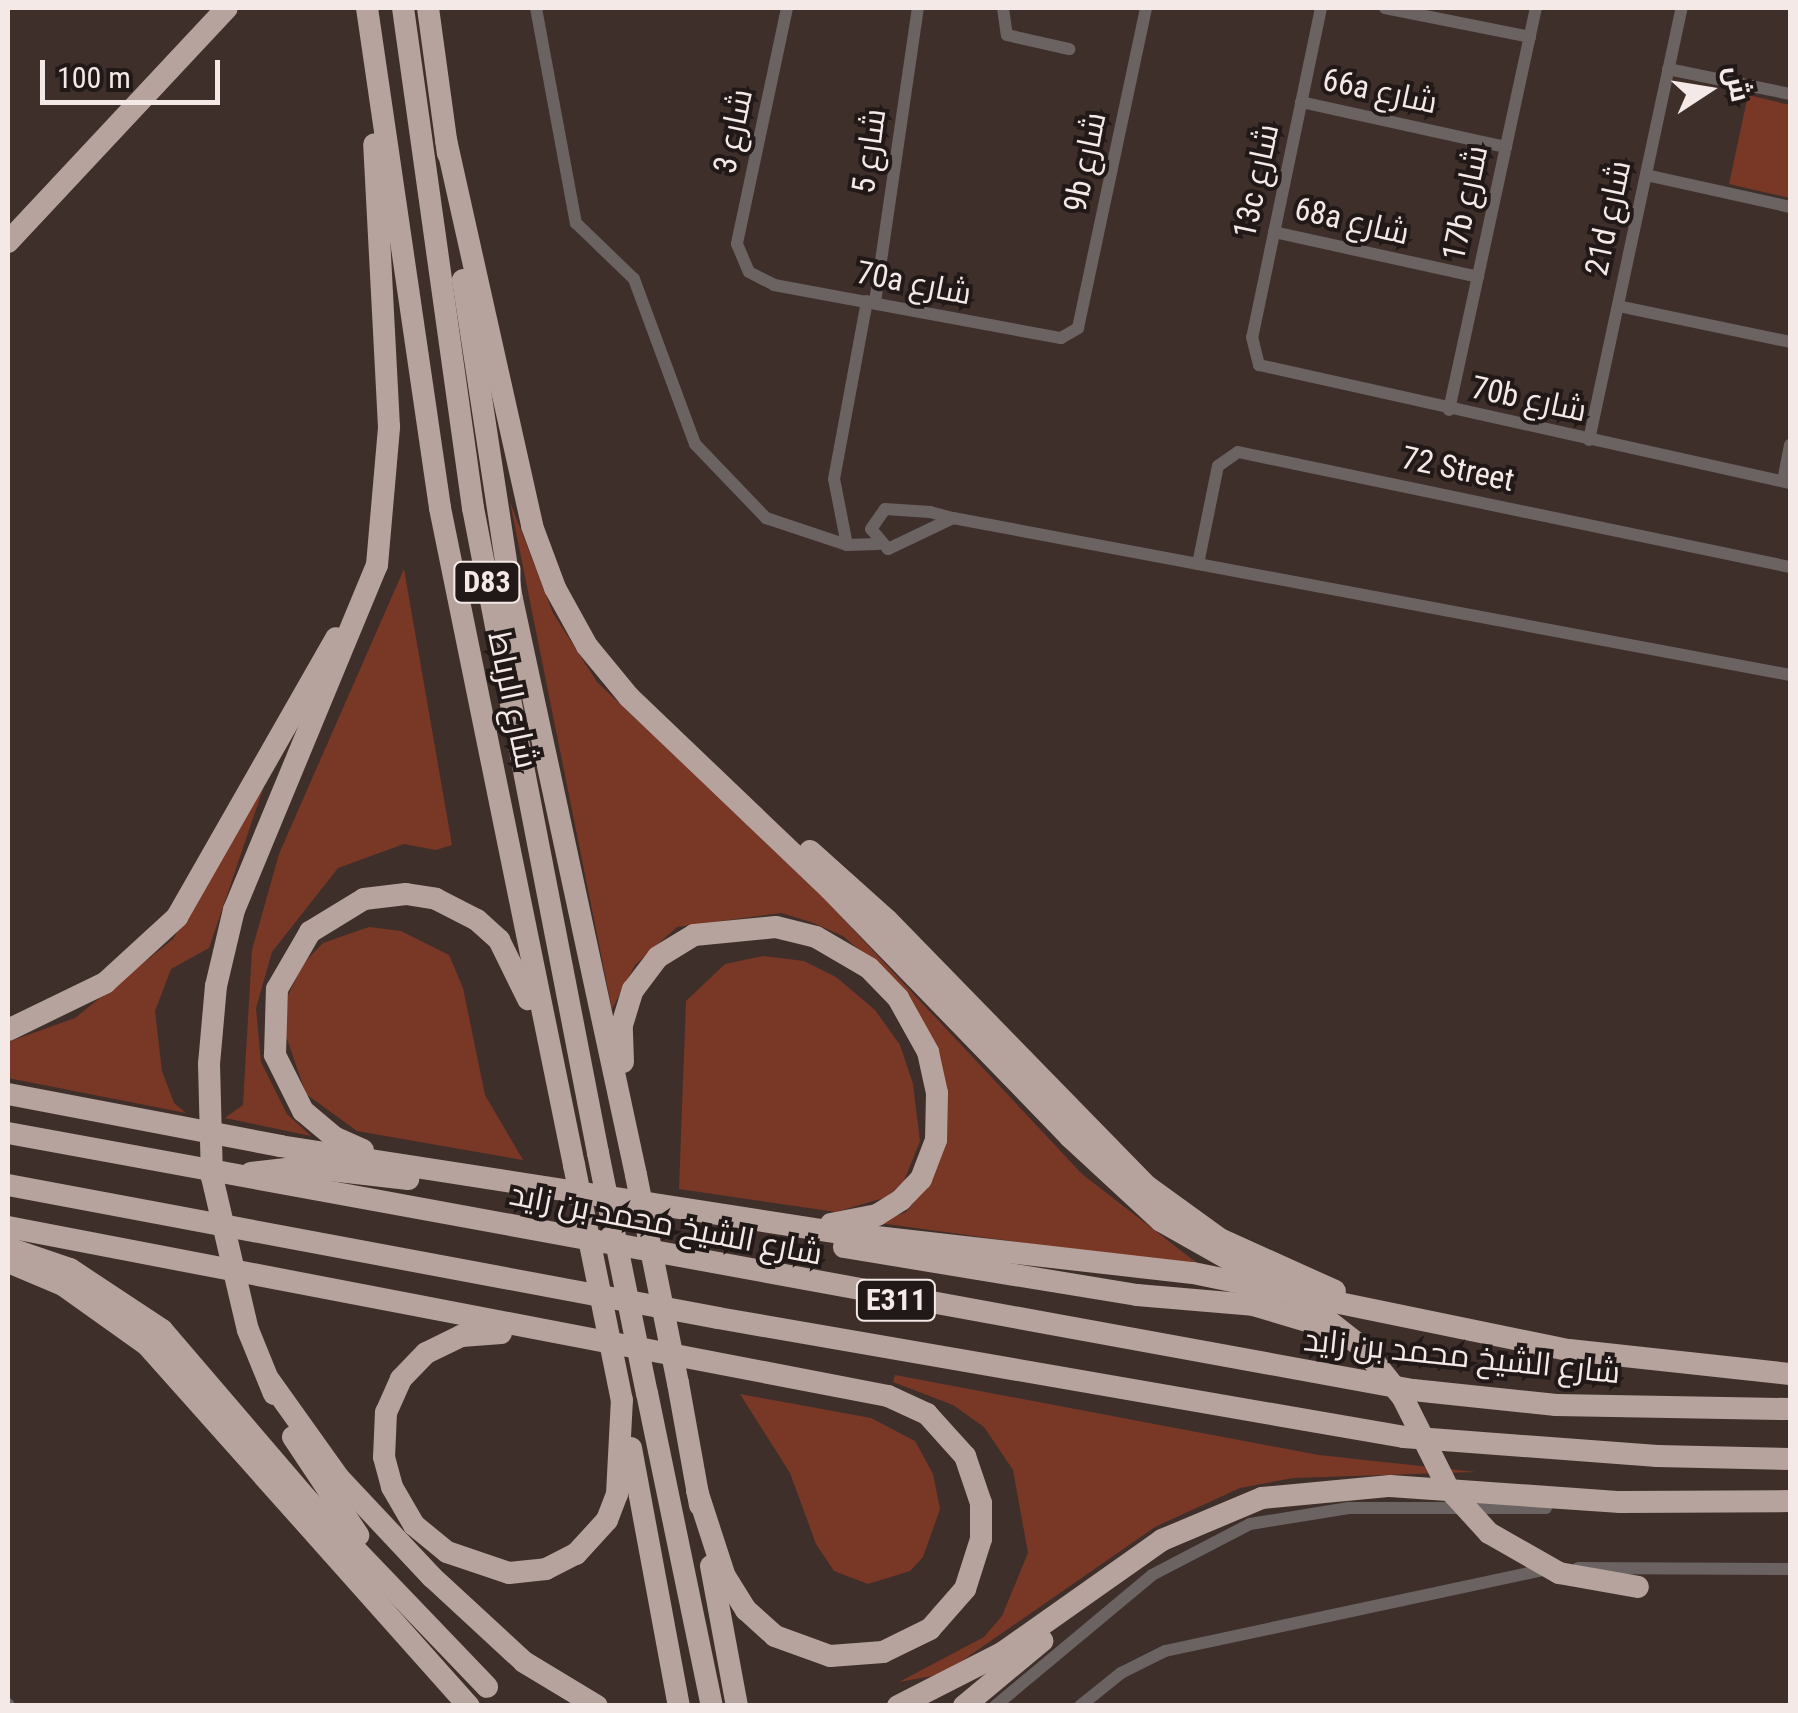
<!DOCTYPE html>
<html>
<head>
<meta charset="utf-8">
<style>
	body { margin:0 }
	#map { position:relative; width:1798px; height:1713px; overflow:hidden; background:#3f2f2b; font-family:"Roboto Condensed",Cairo,sans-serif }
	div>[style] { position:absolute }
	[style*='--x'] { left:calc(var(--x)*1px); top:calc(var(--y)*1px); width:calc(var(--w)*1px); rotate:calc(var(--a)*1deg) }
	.green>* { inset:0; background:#793726 }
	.street>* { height:12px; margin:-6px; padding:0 6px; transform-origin:6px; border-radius:6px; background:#6b6361 }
	.highway>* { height:22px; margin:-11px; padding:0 11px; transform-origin:11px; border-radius:11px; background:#b7a39d }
	.highway-bridge>* { height:22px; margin:-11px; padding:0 11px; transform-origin:11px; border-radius:11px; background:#b7a39d }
	span { translate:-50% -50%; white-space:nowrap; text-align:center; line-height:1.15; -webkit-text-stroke:8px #211917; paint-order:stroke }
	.shield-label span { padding:2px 8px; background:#211917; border:2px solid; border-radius:8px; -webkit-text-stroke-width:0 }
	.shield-label { font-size:30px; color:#f4e9e6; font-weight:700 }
	.street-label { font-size:32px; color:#f4e9e6 }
	.frame { position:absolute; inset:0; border:10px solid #f4e9e6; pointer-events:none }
	.north { position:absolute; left:1658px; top:40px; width:100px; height:100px; -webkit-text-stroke:8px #211917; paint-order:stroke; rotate:78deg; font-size:28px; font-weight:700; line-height:40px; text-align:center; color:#f4e9e6 }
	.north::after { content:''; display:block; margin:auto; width:35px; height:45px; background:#f4e9e6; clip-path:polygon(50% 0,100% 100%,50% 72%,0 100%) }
	.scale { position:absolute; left:40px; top:60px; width:180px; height:45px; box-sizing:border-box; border:5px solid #f4e9e6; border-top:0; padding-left:12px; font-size:30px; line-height:35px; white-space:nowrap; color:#f4e9e6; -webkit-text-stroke:8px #211917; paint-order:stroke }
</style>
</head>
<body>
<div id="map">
	<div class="green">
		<div style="clip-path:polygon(1748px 95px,1790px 105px,1790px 198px,1729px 184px)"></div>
		<div style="clip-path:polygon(510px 502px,553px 613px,597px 682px,807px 880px,1082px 1174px,1202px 1267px,879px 1223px,906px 1212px,923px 1191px,937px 1053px,896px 981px,843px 936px,811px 922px,781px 913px,677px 927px,635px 965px,612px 1009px)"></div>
		<div style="clip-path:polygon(404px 569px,452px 845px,436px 850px,404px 844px,338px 868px,272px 952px,256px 1008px,261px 1062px,287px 1114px,311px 1136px,225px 1118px,243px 1105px,252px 950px,279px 854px)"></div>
		<div style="clip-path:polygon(265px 783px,209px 948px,171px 969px,155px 1011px,162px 1071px,174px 1103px,186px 1113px,8px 1078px,8px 1042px,75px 1018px,173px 939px)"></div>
		<div style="clip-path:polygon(369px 927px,401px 931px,449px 955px,463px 988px,485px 1095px,523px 1160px,357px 1131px,306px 1094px,285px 1033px,288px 995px,303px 964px,323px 943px)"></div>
		<div style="clip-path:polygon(763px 956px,804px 961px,836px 977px,875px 1010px,900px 1045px,913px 1084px,920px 1141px,904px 1181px,887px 1197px,836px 1212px,679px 1189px,686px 1001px,725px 964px)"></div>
		<div style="clip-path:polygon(895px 1375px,1319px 1455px,1476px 1472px,1293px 1478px,1240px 1488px,1155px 1527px,943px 1674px,899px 1682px,984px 1637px,1002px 1616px,1028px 1553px,1013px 1470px,984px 1427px,953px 1405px,893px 1382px)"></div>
		<div style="clip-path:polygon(740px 1394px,871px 1418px,915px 1441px,933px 1474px,940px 1509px,923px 1557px,910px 1571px,868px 1584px,834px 1571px,816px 1544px,790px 1473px)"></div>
	</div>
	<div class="street">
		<div style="--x:536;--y:8;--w:219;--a:79.5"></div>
		<div style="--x:576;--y:223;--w:81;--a:44"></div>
		<div style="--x:634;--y:279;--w:176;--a:69.7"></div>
		<div style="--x:695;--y:444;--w:103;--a:46.2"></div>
		<div style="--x:766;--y:518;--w:85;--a:18.4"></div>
		<div style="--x:847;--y:545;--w:31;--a:-2"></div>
		<div style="--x:787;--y:8;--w:241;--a:102"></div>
		<div style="--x:737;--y:244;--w:30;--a:67"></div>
		<div style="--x:749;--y:272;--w:28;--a:27"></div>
		<div style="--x:774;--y:285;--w:292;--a:10.5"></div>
		<div style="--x:1061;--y:338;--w:20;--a:-30"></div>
		<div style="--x:1078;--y:328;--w:327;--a:-78"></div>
		<div style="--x:1003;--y:8;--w:27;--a:82"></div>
		<div style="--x:1007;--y:35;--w:64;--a:12.7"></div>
		<div style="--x:1321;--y:8;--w:336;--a:101.8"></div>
		<div style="--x:1252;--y:337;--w:29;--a:76"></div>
		<div style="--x:1259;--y:365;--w:544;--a:12.53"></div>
		<div style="--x:1385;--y:8;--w:148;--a:11.3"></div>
		<div style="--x:1668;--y:69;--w:125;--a:11.6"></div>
		<div style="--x:1301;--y:102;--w:210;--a:12.4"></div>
		<div style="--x:1646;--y:175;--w:148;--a:12.5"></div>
		<div style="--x:1274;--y:232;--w:209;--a:12.4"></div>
		<div style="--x:875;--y:302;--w:297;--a:-81.7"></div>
		<div style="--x:1618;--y:306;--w:176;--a:11.8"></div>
		<div style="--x:1449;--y:410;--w:411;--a:-77.8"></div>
		<div style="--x:1589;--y:440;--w:442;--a:-77.9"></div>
		<div style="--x:1783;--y:481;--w:37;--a:-79"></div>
		<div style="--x:885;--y:509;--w:45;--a:3.8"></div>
		<div style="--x:930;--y:512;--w:24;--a:15"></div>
		<div style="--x:953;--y:518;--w:72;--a:154.5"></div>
		<div style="--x:888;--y:549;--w:26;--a:-130"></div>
		<div style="--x:871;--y:529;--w:24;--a:-55"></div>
		<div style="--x:953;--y:518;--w:852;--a:10.62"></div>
		<div style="--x:847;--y:545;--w:67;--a:-101.1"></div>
		<div style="--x:834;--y:479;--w:181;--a:-79.5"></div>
		<div style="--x:1198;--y:564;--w:100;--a:-78.5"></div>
		<div style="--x:1218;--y:466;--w:24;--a:-35"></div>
		<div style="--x:1238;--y:452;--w:564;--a:11.77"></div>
		<div style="--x:1578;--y:1568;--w:212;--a:0.3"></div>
		<div style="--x:8;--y:1704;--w:2;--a:63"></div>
		<div style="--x:995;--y:1706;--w:204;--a:-39.8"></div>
		<div style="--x:1152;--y:1575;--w:110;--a:-27.5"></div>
		<div style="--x:1250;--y:1524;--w:100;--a:-9.2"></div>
		<div style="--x:1349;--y:1508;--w:197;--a:0"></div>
		<div style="--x:1080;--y:1706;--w:53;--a:-38.8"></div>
		<div style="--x:1121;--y:1673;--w:49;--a:-26.6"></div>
		<div style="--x:1165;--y:1651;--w:392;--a:-12.1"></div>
	</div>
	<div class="highway">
		<div style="--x:367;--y:8;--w:505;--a:81.69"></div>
		<div style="--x:440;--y:508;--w:671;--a:78.47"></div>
		<div style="--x:403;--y:8;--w:505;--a:82.03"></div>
		<div style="--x:473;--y:508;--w:657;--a:79.03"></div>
		<div style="--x:428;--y:8;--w:147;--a:82.2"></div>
		<div style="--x:446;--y:140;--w:395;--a:77.4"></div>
		<div style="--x:532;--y:526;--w:66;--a:69.6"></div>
		<div style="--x:555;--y:588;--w:66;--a:61.1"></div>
		<div style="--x:587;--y:646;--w:66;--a:50.5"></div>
		<div style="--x:629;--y:697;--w:278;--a:43.7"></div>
		<div style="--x:830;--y:889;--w:345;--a:45.9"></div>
		<div style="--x:8;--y:242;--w:320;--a:-46.9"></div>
		<div style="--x:463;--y:280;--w:323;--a:81.3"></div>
		<div style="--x:512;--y:599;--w:589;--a:77.85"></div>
		<div style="--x:810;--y:851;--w:103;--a:41.9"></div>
		<div style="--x:887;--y:920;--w:373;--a:45.7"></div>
		<div style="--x:1148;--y:1187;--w:89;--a:35.8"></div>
		<div style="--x:1220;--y:1239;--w:126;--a:24.3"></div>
		<div style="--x:8;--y:1030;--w:108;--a:-25.9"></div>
		<div style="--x:105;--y:983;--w:98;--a:-42.5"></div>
		<div style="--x:177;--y:917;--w:321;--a:-60.3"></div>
		<div style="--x:623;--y:1062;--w:37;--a:-92"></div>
		<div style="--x:622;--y:1025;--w:37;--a:-73"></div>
		<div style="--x:633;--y:990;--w:41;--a:-52.9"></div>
		<div style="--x:658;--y:957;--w:42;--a:-31.4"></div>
		<div style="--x:694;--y:935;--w:82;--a:-5.6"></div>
		<div style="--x:776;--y:927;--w:41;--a:14"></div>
		<div style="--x:816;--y:937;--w:61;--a:30.3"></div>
		<div style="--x:869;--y:968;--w:42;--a:46"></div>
		<div style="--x:898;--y:998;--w:62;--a:60.9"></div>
		<div style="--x:928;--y:1052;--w:42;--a:77.6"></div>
		<div style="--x:937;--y:1093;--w:47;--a:91.2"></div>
		<div style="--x:936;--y:1140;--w:42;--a:111"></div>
		<div style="--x:921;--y:1179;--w:29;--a:134"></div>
		<div style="--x:901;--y:1200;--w:28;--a:148"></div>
		<div style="--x:877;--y:1215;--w:47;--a:168.9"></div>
		<div style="--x:209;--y:1064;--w:78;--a:-84.9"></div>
		<div style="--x:216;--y:986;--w:78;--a:-76.7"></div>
		<div style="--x:234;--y:910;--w:373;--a:-67.5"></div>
		<div style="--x:377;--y:565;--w:139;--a:-85"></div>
		<div style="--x:389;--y:427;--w:283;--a:-93"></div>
		<div style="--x:8;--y:1094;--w:277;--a:10.8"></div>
		<div style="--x:280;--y:1146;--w:568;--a:8.82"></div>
		<div style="--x:841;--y:1233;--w:354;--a:6.5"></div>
		<div style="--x:1193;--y:1273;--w:384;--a:11.6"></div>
		<div style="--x:1569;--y:1350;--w:222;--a:6.2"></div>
		<div style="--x:8;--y:1133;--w:1428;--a:10.37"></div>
		<div style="--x:1413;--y:1390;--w:144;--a:6"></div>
		<div style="--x:1556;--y:1405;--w:234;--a:1"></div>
		<div style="--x:363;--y:1150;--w:32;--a:-156"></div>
		<div style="--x:334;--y:1137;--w:40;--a:-140"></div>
		<div style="--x:303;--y:1111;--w:63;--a:-116.6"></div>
		<div style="--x:275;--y:1055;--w:66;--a:-88.3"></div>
		<div style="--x:277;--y:989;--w:66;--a:-59.9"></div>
		<div style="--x:310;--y:932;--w:63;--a:-31.4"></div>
		<div style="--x:364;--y:899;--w:42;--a:-6.8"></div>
		<div style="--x:406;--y:894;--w:30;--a:9"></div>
		<div style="--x:436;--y:899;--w:46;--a:27.1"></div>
		<div style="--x:477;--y:920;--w:30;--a:42"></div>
		<div style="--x:499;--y:940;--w:66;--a:63.8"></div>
		<div style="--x:251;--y:1173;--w:53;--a:-6.5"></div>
		<div style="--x:304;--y:1167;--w:105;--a:6.6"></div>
		<div style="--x:8;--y:1185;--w:722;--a:10.61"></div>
		<div style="--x:718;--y:1318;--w:696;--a:9.84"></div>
		<div style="--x:1404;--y:1437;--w:254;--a:4.3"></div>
		<div style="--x:1657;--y:1456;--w:133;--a:1.3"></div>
		<div style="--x:8;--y:1227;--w:896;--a:10.87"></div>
		<div style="--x:888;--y:1396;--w:43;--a:24.8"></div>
		<div style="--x:927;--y:1414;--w:57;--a:47.9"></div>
		<div style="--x:965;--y:1456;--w:50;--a:71.2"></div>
		<div style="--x:981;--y:1503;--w:36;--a:90"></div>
		<div style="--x:981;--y:1539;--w:52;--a:107.7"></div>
		<div style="--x:965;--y:1589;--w:53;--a:131.2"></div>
		<div style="--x:930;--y:1629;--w:52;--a:153.9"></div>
		<div style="--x:883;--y:1652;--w:53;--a:175.7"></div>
		<div style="--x:830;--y:1656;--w:59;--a:-160"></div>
		<div style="--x:775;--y:1636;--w:39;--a:-138"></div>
		<div style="--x:746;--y:1610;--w:39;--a:-122"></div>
		<div style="--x:725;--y:1577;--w:90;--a:-108"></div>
		<div style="--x:844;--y:1247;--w:297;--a:9.3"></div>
		<div style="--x:1137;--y:1295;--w:116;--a:4.9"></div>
		<div style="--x:1253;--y:1305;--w:84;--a:16.5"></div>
		<div style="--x:8;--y:1248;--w:65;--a:18.7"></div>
		<div style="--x:70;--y:1269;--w:110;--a:33.5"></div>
		<div style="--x:162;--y:1330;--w:220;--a:49.4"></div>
		<div style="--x:305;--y:1497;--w:263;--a:46.2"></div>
		<div style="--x:11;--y:1263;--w:56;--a:22.9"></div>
		<div style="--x:63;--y:1285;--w:103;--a:35.5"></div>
		<div style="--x:147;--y:1345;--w:484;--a:48.3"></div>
		<div style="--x:248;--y:1330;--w:69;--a:67.9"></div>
		<div style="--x:501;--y:1333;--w:40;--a:175.7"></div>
		<div style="--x:461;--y:1336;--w:39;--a:154"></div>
		<div style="--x:426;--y:1353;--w:36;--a:134"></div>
		<div style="--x:401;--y:1379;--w:36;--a:114"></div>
		<div style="--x:386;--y:1412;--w:45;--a:92.5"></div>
		<div style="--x:384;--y:1457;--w:31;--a:75"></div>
		<div style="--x:392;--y:1487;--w:44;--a:59.9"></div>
		<div style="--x:414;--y:1525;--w:43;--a:39.3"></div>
		<div style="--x:447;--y:1552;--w:65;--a:18.7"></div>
		<div style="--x:509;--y:1573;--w:37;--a:-6"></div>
		<div style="--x:546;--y:1569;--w:34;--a:-27"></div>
		<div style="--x:576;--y:1554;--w:46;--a:-47.6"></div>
		<div style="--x:607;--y:1520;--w:28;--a:-69"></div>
		<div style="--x:617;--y:1494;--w:94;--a:-87"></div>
		<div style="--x:269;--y:1380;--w:120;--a:54.5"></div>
		<div style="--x:339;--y:1478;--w:136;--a:46.8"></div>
		<div style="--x:432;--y:1577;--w:125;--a:42.7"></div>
		<div style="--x:524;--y:1662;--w:85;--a:31.1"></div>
		<div style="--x:678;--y:1383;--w:124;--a:79.8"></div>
		<div style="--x:647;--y:1393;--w:320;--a:78.3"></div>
		<div style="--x:293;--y:1437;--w:118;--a:56.4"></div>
		<div style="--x:631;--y:1448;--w:262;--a:79.5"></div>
		<div style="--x:711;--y:1566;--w:142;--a:79.5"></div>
		<div style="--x:898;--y:1706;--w:117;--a:-27"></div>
		<div style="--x:1002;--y:1653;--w:196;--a:-35.2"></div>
		<div style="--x:1162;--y:1540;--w:108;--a:-22.8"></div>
		<div style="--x:1262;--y:1498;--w:129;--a:-5.4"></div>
		<div style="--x:1390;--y:1486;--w:231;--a:4"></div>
		<div style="--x:1620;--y:1502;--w:170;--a:-0.3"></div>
		<div style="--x:964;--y:1706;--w:102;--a:-39.8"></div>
	</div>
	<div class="highway-bridge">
		<div style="--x:209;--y:1064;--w:113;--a:88.5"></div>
		<div style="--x:212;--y:1177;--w:157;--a:76.8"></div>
		<div style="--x:1070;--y:1137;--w:124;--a:42.7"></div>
		<div style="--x:1161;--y:1221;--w:163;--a:29.4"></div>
		<div style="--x:1303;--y:1301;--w:76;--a:38.1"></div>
		<div style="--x:1363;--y:1348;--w:64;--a:51.3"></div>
		<div style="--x:1403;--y:1398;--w:101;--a:63.4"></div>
		<div style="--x:1448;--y:1488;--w:61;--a:47.7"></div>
		<div style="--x:1489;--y:1533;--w:81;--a:29.7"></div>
		<div style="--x:1559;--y:1573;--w:80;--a:10"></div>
		<div style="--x:598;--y:1153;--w:245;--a:78.5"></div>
		<div style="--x:574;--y:1165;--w:240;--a:78.5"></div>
		<div style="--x:636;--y:1175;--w:212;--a:78.6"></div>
	</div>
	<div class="shield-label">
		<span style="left:487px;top:582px">D83</span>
		<span style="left:896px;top:1300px">E311</span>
	</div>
	<div class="street-label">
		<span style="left:1380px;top:91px;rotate:12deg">66a شارع</span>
		<span style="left:733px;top:131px;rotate:-78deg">شارع 3</span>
		<span style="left:869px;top:151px;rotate:-82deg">شارع 5</span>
		<span style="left:1085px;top:162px;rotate:-78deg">9b شارع</span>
		<span style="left:1256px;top:181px;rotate:-78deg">13c شارع</span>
		<span style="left:1465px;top:203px;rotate:-78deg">17b شارع</span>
		<span style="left:1608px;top:218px;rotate:-78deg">21d شارع</span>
		<span style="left:1352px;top:221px;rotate:13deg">68a شارع</span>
		<span style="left:914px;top:283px;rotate:11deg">70a شارع</span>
		<span style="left:1529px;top:399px;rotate:12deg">70b شارع</span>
		<span style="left:1458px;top:469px;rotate:12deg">72 Street</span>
		<span style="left:513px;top:700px;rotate:78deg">شارع الرباط</span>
		<span style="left:666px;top:1224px;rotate:11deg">شارع الشيخ محمد بن زايد</span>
		<span style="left:1462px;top:1356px;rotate:6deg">شارع الشيخ محمد بن زايد</span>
	</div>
	<div class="frame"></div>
	<div class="north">ش</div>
	<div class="scale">100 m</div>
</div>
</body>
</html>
